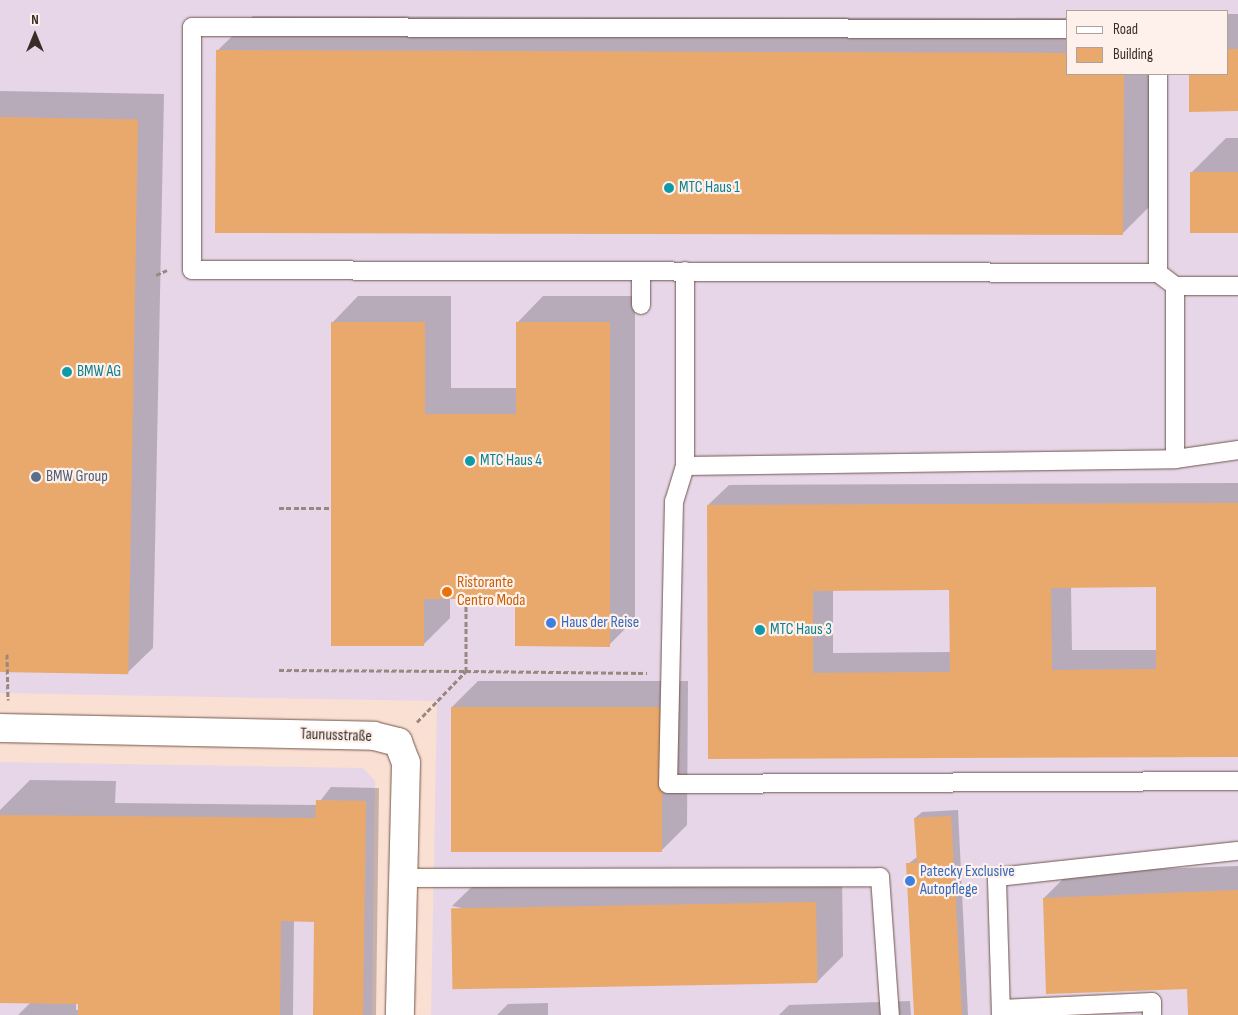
<!DOCTYPE html>
<html>
<head>
<meta charset="utf-8">
<style>
	body { margin:0 }
	#map { position:relative; width:1238px; height:1015px; overflow:hidden; background:#fadfd3; font-family:"Sofia Sans Condensed",sans-serif }
	div>[style] { position:absolute }
	[style*='--x'] { left:calc(var(--x)*1px); top:calc(var(--y)*1px); width:calc(var(--w)*1px); rotate:calc(var(--a)*1deg) }
	.commercial>* { inset:0; background:#e6d6e8 }
	.shadow>* { inset:0; background:#0003 }
	.building>* { inset:0; background:#e9a96c; transform-origin:0 0 }
	.path>* { height:3px; margin-top:-1.5px; transform-origin:0; background:repeating-linear-gradient(90deg,#9a877e 0 5px,transparent 0 7.5px) }
	.roads { filter:drop-shadow(0 0 1px #725649) drop-shadow(0 0 1px #725649) }
	.service>* { height:18px; margin:-9px; padding:0 9px; transform-origin:9px; border-radius:9px; background:#fff }
	.minor>* { height:28px; margin:-14px; padding:0 14px; transform-origin:14px; border-radius:14px; background:#fff }
	.dots>* { width:14px; height:14px; translate:-50% -50%; box-sizing:border-box; border:2px solid #fef0ea; border-radius:50% }
	span { translate:-50% -50%; white-space:nowrap; text-align:center; line-height:1.15; -webkit-text-stroke:4.5px #fef0ea; paint-order:stroke }
	.culture-label { font-size:16px; color:#0d838f }
	.left { translate:0 -50%; text-align:left }
	.service-label { font-size:16px; color:#4e5e75 }
	.food-label { font-size:16px; color:#c56008 }
	.shop-label { font-size:16px; color:#366cbe }
	.street-label { font-size:16px; color:#392d27 }
	.legend { position:absolute; left:1066px; top:10px; width:162px; height:65px; box-sizing:border-box; background:#fef0ea; border:1px solid #afa29c; margin:0; padding:6px 9px; list-style:none; font-size:15px; color:#392d27 }
	.legend li { display:flex; align-items:center; gap:10px; height:25px }
	.legend b { width:25px; border:1px solid #afa29c }
	.north { position:absolute; left:10px; top:10px; width:50px; height:50px; -webkit-text-stroke:4px #fef0ea; paint-order:stroke; rotate:0deg; font-size:14px; font-weight:700; line-height:20px; text-align:center; color:#392d27 }
	.north::after { content:''; display:block; margin:auto; width:18px; height:22px; background:#392d27; clip-path:polygon(50% 0,100% 100%,50% 72%,0 100%) }
</style>
</head>
<body>
<div id="map">
	<div class="commercial">
		<div style="clip-path:polygon(evenodd,0 0,1238px 0,1238px 1015px,431px 1015px,437px 701px,0 693px,0 0,1067px 11px,1227px 11px,1227px 74px,1067px 74px,1067px 11px)"></div>
		<div style="clip-path:polygon(0 762px,363px 768px,375px 781px,372px 1015px,0 1015px)"></div>
	</div>
	<div class="shadow">
		<div style="clip-path:polygon(1227px 14px,1238px 14px,1238px 110px,1191px 110px,1190px 74px,1227px 74px)"></div>
		<div style="clip-path:polygon(253px 16px,1067px 18px,1067px 74px,1158px 74px,1158px 198px,1122px 234px,217px 51px)"></div>
		<div style="clip-path:polygon(0 91px,164px 94px,153px 648px,126px 674px,0 671px)"></div>
		<div style="clip-path:polygon(1226px 138px,1238px 138px,1238px 232px,1191px 173px)"></div>
		<div style="clip-path:polygon(358px 296px,451px 296px,451px 388px,517px 388px,517px 323px,543px 296px,635px 296px,635px 619px,609px 645px,516px 598px,450px 598px,450px 618px,424px 644px,332px 323px)"></div>
		<div style="clip-path:polygon(evenodd,1238px 483px,1238px 756px,709px 758px,708px 505px,729px 485px,1238px 483px,1157px 586px,1157px 650px,1072px 650px,1071px 587px,1157px 586px,1238px 483px,833px 589px,950px 589px,951px 652px,833px 653px,833px 589px)"></div>
		<div style="clip-path:polygon(478px 681px,688px 681px,687px 825px,661px 851px,452px 707px)"></div>
		<div style="clip-path:polygon(evenodd,30px 780px,116px 781px,115px 803px,317px 805px,331px 787px,379px 788px,376px 1015px,314px 1015px,315px 920px,294px 920px,293px 1015px,18px 1015px,31px 1002px,0 1001px,0 810px,30px 780px,76px 1002px,80px 1002px,80px 1010px,76px 1010px,76px 1002px)"></div>
		<div style="clip-path:polygon(958px 810px,968px 1015px,915px 1015px,908px 864px,917px 857px,915px 818px,922px 812px)"></div>
		<div style="clip-path:polygon(1238px 866px,1238px 1015px,1190px 1015px,1189px 988px,1044px 898px,1070px 872px)"></div>
		<div style="clip-path:polygon(842px 876px,843px 956px,817px 982px,452px 906px,479px 880px)"></div>
		<div style="clip-path:polygon(910px 1001px,911px 1015px,779px 1015px,789px 1005px)"></div>
		<div style="clip-path:polygon(548px 1003px,548px 1015px,497px 1015px,508px 1004px)"></div>
	</div>
	<div class="building">
		<div style="clip-path:polygon(1227px 49px,1238px 49px,1238px 111px,1189px 112px,1189px 74px,1227px 74px)"></div>
		<div style="clip-path:polygon(216px 50px,1067px 53px,1067px 74px,1124px 74px,1123px 235px,215px 233px)"></div>
		<div style="left:0;top:117px;width:138px;height:555px;rotate:1deg"></div>
		<div style="left:1238px;top:172px;width:61px;height:48px;rotate:90deg"></div>
		<div style="clip-path:polygon(331px 322px,425px 322px,425px 414px,516px 414px,516px 322px,610px 322px,610px 647px,515px 646px,515px 599px,424px 599px,424px 646px,331px 646px)"></div>
		<div style="clip-path:polygon(evenodd,1238px 503px,1238px 757px,708px 759px,707px 505px,1238px 503px,1156px 587px,1156px 669px,1052px 670px,1051px 588px,1156px 587px,1238px 503px,949px 590px,950px 672px,813px 673px,813px 591px,949px 590px)"></div>
		<div style="left:451px;top:707px;width:211px;height:145px"></div>
		<div style="clip-path:polygon(316px 800px,366px 801px,363px 1015px,313px 1015px,314px 922px,281px 921px,280px 1015px,78px 1015px,78px 1004px,0 1003px,0 815px,315px 818px)"></div>
		<div style="clip-path:polygon(951px 816px,962px 1015px,914px 1015px,906px 863px,917px 863px,914px 818px)"></div>
		<div style="clip-path:polygon(1238px 890px,1238px 1015px,1188px 1015px,1187px 989px,1046px 994px,1043px 898px)"></div>
		<div style="left:816px;top:902px;width:81px;height:365px;rotate:89deg"></div>
	</div>
	<div class="path">
		<div style="--x:156;--y:275;--w:12;--a:-24"></div>
		<div style="--x:279;--y:508;--w:52;--a:0"></div>
		<div style="--x:7;--y:654;--w:46;--a:88.8"></div>
		<div style="--x:279;--y:670;--w:187;--a:0.3"></div>
		<div style="--x:466;--y:671;--w:72;--a:-90"></div>
		<div style="--x:417;--y:722;--w:71;--a:-46.1"></div>
		<div style="--x:466;--y:671;--w:181;--a:0.6"></div>
	</div>
	<div class="roads">
		<div class="service">
			<div style="--x:1067;--y:29;--w:875;--a:-179.87"></div>
			<div style="--x:192;--y:27;--w:243;--a:90"></div>
			<div style="--x:192;--y:270;--w:966;--a:0.18"></div>
			<div style="--x:1158;--y:273;--w:21;--a:37"></div>
			<div style="--x:1175;--y:286;--w:63;--a:0"></div>
			<div style="--x:641;--y:271;--w:34;--a:90"></div>
			<div style="--x:685;--y:271;--w:195;--a:90"></div>
			<div style="--x:685;--y:466;--w:37;--a:107"></div>
			<div style="--x:674;--y:501;--w:283;--a:91.2"></div>
			<div style="--x:668;--y:784;--w:570;--a:-0.3"></div>
			<div style="--x:1158;--y:273;--w:199;--a:-90"></div>
			<div style="--x:1175;--y:286;--w:173;--a:90"></div>
			<div style="--x:1175;--y:459;--w:64;--a:-8.1"></div>
			<div style="--x:685;--y:466;--w:490;--a:-0.8"></div>
			<div style="--x:403;--y:878;--w:477;--a:-0.1"></div>
			<div style="--x:880;--y:877;--w:138;--a:85.9"></div>
			<div style="--x:1001;--y:1009;--w:151;--a:-2.7"></div>
			<div style="--x:1152;--y:1002;--w:13;--a:90"></div>
			<div style="--x:1001;--y:1015;--w:138;--a:-91.7"></div>
			<div style="--x:997;--y:877;--w:242;--a:-6.2"></div>
		</div>
		<div class="minor">
			<div style="--x:0;--y:728;--w:374;--a:1.2"></div>
			<div style="--x:374;--y:736;--w:25;--a:14"></div>
			<div style="--x:398;--y:742;--w:22;--a:69"></div>
			<div style="--x:406;--y:763;--w:252;--a:91.4"></div>
		</div>
	</div>
	<div class="dots">
		<div style="left:669px;top:188px;background:#0f9aa8"></div>
		<div style="left:67px;top:372px;background:#0f9aa8"></div>
		<div style="left:470px;top:461px;background:#0f9aa8"></div>
		<div style="left:36px;top:477px;background:#5c6f8a"></div>
		<div style="left:447px;top:592px;background:#e8710a"></div>
		<div style="left:551px;top:623px;background:#3f7fe0"></div>
		<div style="left:760px;top:630px;background:#0f9aa8"></div>
		<div style="left:910px;top:881px;background:#3f7fe0"></div>
	</div>
	<div class="culture-label">
		<span class="left" style="left:679px;top:188px">MTC Haus 1</span>
		<span class="left" style="left:77px;top:372px">BMW AG</span>
		<span class="left" style="left:480px;top:461px">MTC Haus 4</span>
		<span class="left" style="left:770px;top:630px">MTC Haus 3</span>
	</div>
	<div class="service-label">
		<span class="left" style="left:46px;top:477px">BMW Group</span>
	</div>
	<div class="food-label">
		<span class="left" style="left:457px;top:592px">Ristorante<br>Centro Moda</span>
	</div>
	<div class="shop-label">
		<span class="left" style="left:561px;top:623px">Haus der Reise</span>
		<span class="left" style="left:920px;top:881px">Patecky Exclusive<br>Autopflege</span>
	</div>
	<div class="street-label">
		<span style="left:336px;top:736px;rotate:2deg">Taunusstraße</span>
	</div>
	<ul class="legend">
	<li><b style="height:6px;background:#fff"></b>Road</li>
	<li><b style="height:14px;background:#e9a96c"></b>Building</li>
	</ul>
	<div class="north">N</div>
</div>
</body>
</html>
